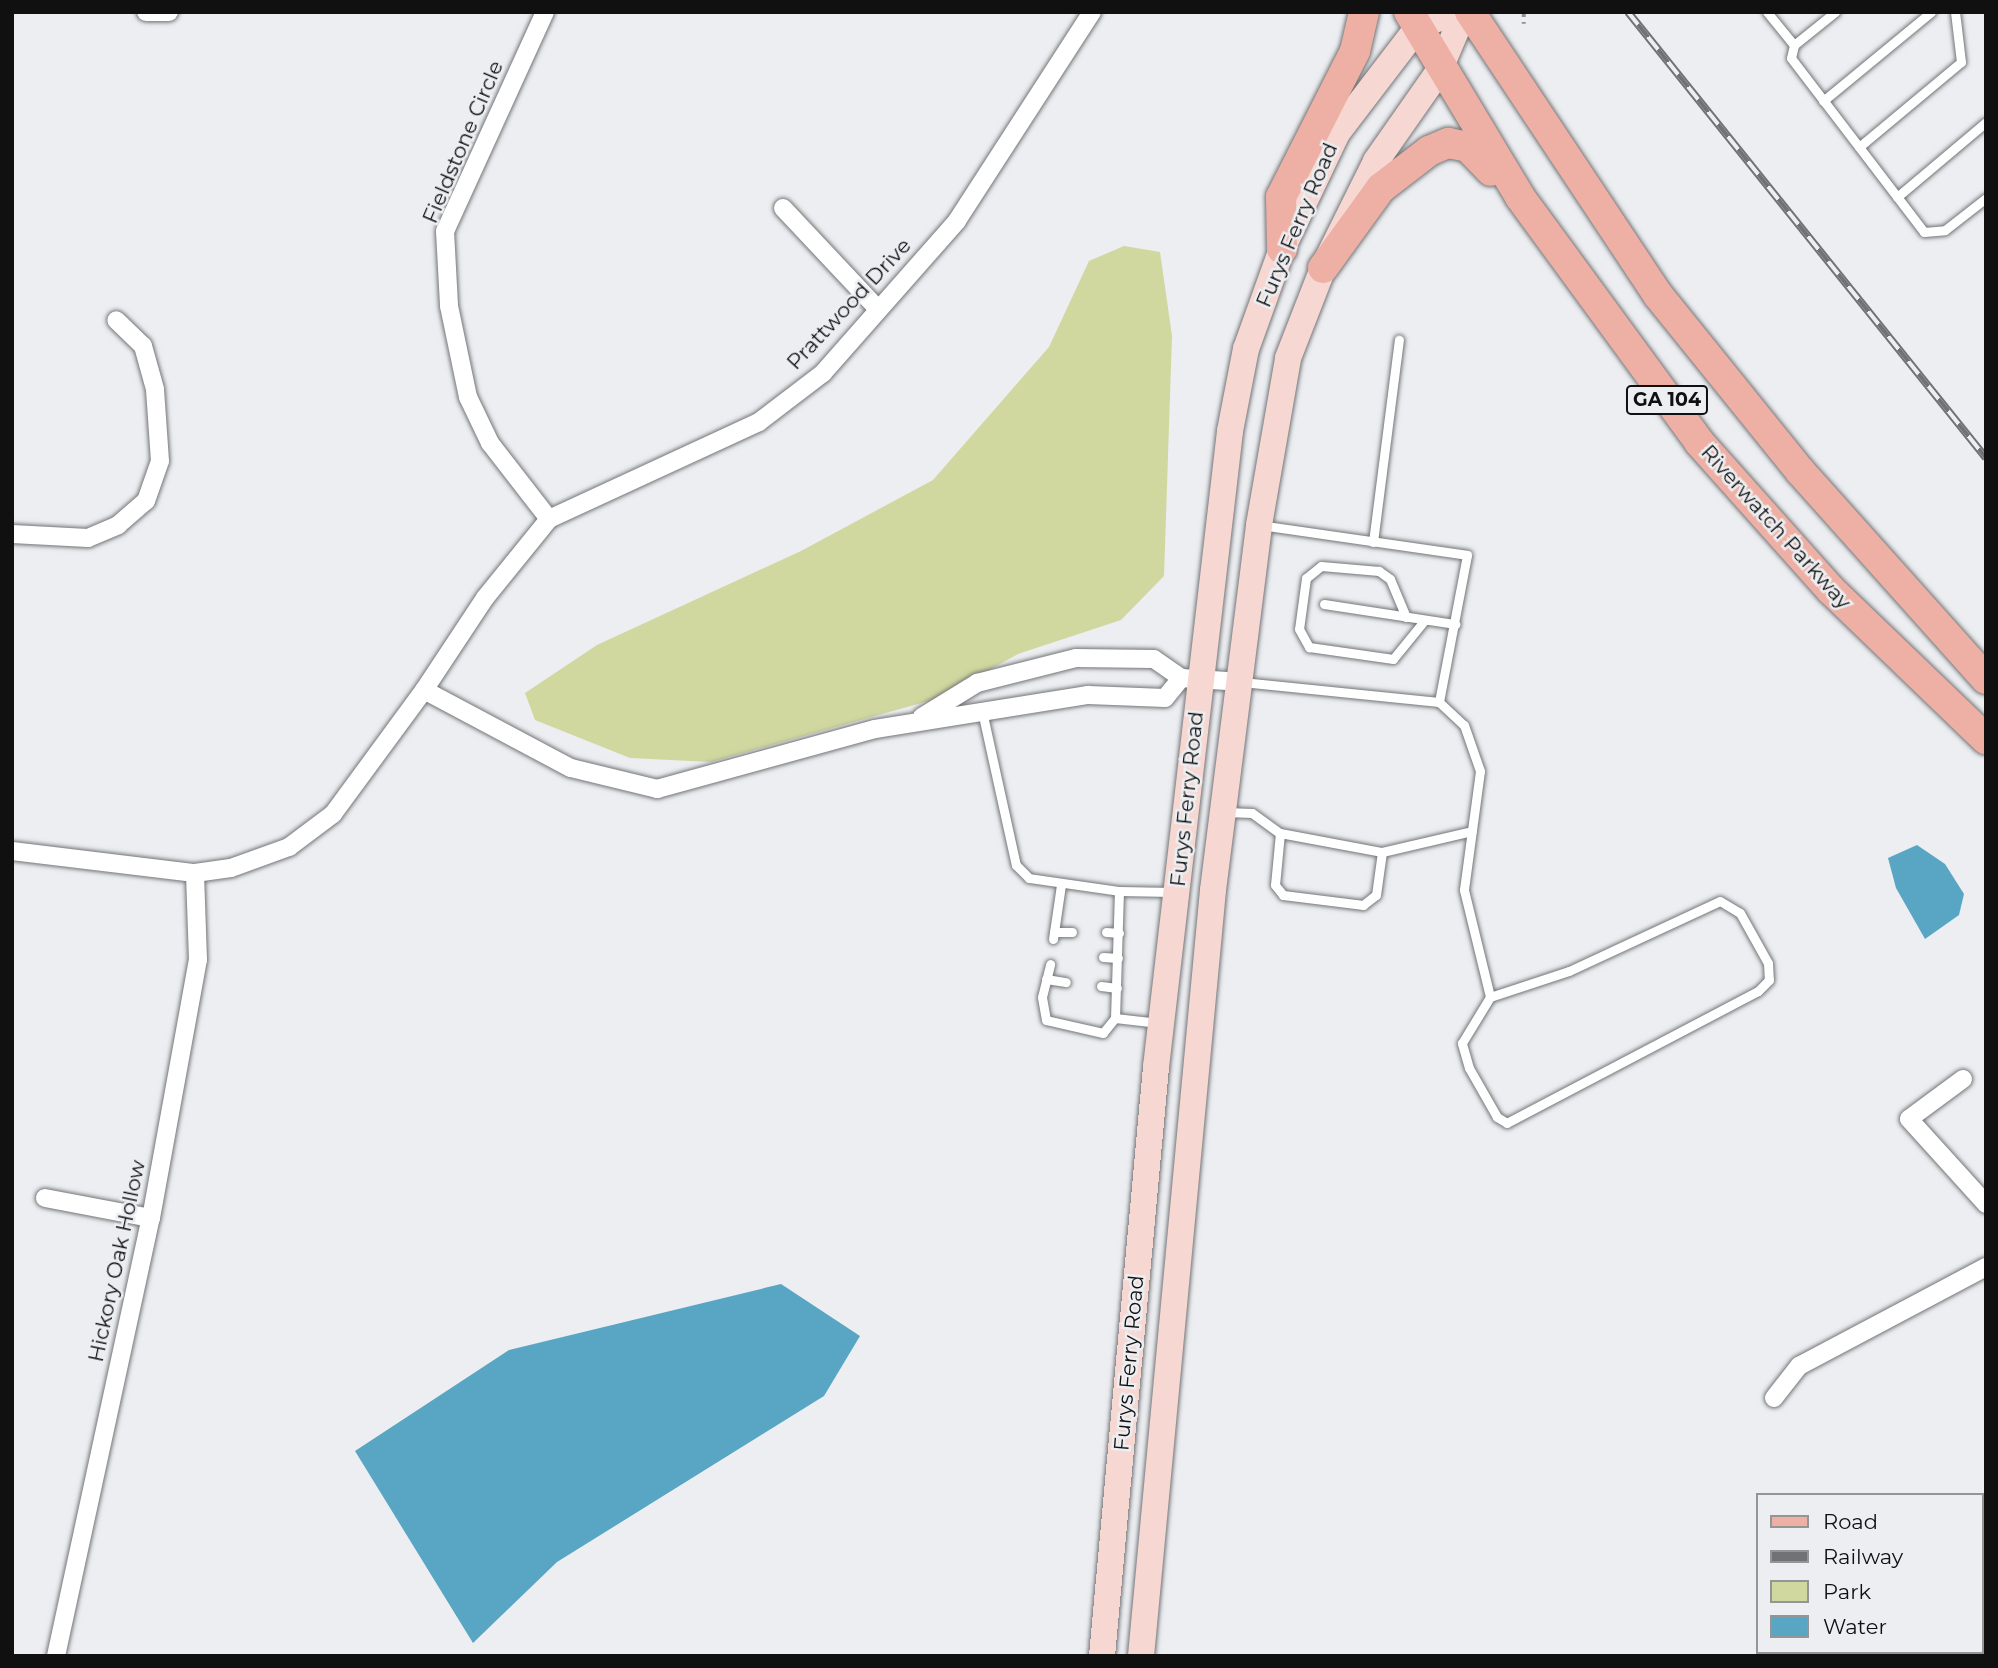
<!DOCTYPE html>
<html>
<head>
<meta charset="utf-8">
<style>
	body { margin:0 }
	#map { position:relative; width:1998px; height:1668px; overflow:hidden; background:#eceef1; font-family:Montserrat,sans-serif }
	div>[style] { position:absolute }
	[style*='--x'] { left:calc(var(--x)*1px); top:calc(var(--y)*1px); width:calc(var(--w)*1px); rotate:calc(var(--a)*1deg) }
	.green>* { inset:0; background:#d0d79f }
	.water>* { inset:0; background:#58a6c4 }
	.path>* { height:3.5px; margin-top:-1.75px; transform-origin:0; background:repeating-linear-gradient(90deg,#919294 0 5px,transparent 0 10px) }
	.roads { filter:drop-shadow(0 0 2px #737578) drop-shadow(0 0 2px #737578) }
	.service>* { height:9px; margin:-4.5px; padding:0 4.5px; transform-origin:4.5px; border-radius:4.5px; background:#fff }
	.minor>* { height:18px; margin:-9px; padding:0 9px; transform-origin:9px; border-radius:9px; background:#fff }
	.secondary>* { height:26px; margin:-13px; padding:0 13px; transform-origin:13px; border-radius:13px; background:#f6d7d2 }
	.primary>* { height:30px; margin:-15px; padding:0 15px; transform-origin:15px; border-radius:15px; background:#eeb0a4 }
	.rail>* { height:8px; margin-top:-4px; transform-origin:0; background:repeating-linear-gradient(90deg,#eceef1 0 16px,#717274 0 32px); box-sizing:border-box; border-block:2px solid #717274 }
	span { translate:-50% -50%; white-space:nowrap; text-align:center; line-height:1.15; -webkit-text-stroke:5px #eceef1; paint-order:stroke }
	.shield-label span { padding:2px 5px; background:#eceef1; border:2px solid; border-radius:5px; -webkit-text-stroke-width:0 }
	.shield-label { font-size:19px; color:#101011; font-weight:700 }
	.street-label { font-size:21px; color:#101011 }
	.frame { position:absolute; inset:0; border:14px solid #101011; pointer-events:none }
	.legend { position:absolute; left:1756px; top:1493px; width:228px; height:161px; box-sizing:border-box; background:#eceef1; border:2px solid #949597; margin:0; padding:9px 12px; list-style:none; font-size:21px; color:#101011 }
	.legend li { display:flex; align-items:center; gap:14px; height:35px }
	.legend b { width:35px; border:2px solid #949597 }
</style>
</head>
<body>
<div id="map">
	<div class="green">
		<div style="clip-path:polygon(1124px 246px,1160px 252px,1172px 336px,1164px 576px,1121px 620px,1018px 654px,939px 698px,711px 762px,630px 758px,535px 720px,525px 693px,597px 645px,801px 551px,933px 480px,1049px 347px,1089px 261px)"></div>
	</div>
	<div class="water">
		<div style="clip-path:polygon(1917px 845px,1945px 864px,1964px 894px,1959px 915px,1925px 939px,1896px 888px,1888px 858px)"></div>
		<div style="clip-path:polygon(781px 1284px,860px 1336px,824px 1396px,557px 1562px,473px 1643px,355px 1451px,509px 1350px)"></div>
	</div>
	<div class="path">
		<div style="--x:1524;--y:12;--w:12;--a:90"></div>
	</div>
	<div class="roads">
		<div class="service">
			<div style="--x:1767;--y:12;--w:43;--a:50.7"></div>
			<div style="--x:1794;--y:45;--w:13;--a:103"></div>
			<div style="--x:1791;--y:58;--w:219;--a:52.6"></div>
			<div style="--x:1924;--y:232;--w:21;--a:-5"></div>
			<div style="--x:1945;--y:230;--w:52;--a:-38"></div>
			<div style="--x:1794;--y:45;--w:53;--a:-38.8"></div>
			<div style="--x:1823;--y:101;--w:140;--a:-39.5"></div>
			<div style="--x:1859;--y:147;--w:133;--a:-39.8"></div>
			<div style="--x:1961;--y:62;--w:50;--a:-96.8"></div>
			<div style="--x:1897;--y:197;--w:116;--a:-40.1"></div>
			<div style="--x:1260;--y:525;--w:209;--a:8.2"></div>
			<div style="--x:1467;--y:555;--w:150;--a:100.8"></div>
			<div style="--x:1373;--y:542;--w:204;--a:-82.7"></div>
			<div style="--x:1324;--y:604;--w:133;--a:8.7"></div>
			<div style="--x:1406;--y:617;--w:41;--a:-112.8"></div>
			<div style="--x:1390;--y:579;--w:14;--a:-144"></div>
			<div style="--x:1379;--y:571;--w:58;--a:-175.1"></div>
			<div style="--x:1321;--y:566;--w:19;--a:141"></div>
			<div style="--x:1306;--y:578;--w:51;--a:97.8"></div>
			<div style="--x:1299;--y:629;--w:21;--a:61"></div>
			<div style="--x:1309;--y:647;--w:85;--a:8.1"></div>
			<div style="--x:1393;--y:659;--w:49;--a:-50.8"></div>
			<div style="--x:1242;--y:682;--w:198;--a:5.8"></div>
			<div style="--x:1439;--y:702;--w:34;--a:43"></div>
			<div style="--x:1464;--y:725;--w:49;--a:70.8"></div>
			<div style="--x:1480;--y:771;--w:120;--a:97.7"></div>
			<div style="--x:1464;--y:890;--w:110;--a:76.3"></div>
			<div style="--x:1490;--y:997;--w:83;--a:-18.2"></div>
			<div style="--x:1569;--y:971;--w:166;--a:-24.9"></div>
			<div style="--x:1720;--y:901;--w:23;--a:31"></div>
			<div style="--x:1740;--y:913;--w:57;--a:60.8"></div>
			<div style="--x:1768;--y:963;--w:17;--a:87"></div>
			<div style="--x:1769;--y:980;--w:16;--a:135"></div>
			<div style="--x:1758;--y:991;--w:284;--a:152.3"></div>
			<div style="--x:1507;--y:1123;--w:12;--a:-149"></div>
			<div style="--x:1497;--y:1117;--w:56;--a:-119.7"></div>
			<div style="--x:1469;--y:1068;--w:26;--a:-106"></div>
			<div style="--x:1462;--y:1043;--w:54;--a:-58.7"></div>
			<div style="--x:982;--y:711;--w:158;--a:77.6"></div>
			<div style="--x:1016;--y:865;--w:18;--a:45"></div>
			<div style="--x:1029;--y:878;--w:91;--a:8.2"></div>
			<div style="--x:1119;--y:891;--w:127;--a:91.8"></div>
			<div style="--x:1115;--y:1018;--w:19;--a:129"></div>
			<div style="--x:1103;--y:1033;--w:58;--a:-167.2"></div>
			<div style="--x:1046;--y:1020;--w:23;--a:-100"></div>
			<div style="--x:1042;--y:997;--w:34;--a:-76"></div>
			<div style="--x:1226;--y:812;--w:26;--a:2"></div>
			<div style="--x:1252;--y:813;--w:34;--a:36"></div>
			<div style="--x:1280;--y:833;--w:52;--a:95.5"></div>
			<div style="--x:1275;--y:885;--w:13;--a:51"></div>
			<div style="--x:1283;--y:895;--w:81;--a:7.1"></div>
			<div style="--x:1363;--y:905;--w:16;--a:-38"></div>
			<div style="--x:1376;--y:895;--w:43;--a:-82.1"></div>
			<div style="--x:1382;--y:852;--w:92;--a:-13.1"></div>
			<div style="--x:1280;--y:833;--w:104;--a:10.6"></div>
			<div style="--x:1119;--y:891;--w:54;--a:1.1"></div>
			<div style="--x:1054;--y:932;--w:18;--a:0"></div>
			<div style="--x:1106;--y:932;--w:13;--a:4"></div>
			<div style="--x:1053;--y:939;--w:55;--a:-81.6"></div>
			<div style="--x:1103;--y:957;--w:15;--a:4"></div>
			<div style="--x:1046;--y:979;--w:20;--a:9"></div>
			<div style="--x:1101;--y:986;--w:16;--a:7"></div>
			<div style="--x:1115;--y:1018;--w:44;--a:6.5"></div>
		</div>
		<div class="minor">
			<div style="--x:146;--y:12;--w:23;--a:0"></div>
			<div style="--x:545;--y:12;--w:241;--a:114.5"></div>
			<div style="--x:445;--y:231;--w:75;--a:86.9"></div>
			<div style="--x:449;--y:306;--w:93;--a:78.2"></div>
			<div style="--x:468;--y:397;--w:51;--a:64.4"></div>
			<div style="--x:490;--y:443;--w:96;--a:52.2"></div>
			<div style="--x:1092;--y:12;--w:249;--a:122.9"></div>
			<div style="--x:957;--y:221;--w:203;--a:131.4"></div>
			<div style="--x:823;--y:373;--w:81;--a:142.6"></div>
			<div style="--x:759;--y:422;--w:231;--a:155.2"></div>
			<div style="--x:549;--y:519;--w:102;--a:129"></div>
			<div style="--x:485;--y:598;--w:110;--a:123.5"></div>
			<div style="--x:424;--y:690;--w:166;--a:28"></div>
			<div style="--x:571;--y:768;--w:89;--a:13.7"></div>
			<div style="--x:657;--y:789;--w:226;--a:-15.4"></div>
			<div style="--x:875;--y:729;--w:216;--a:-9.1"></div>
			<div style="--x:1088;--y:695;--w:77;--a:2.2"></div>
			<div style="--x:1165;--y:698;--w:26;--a:-51"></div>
			<div style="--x:783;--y:208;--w:136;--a:46.8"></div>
			<div style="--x:12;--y:534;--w:76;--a:3"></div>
			<div style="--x:88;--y:538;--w:33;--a:-23"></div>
			<div style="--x:118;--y:525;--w:37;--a:-41"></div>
			<div style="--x:146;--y:501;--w:42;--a:-70.7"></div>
			<div style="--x:160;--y:461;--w:72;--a:-94"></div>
			<div style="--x:155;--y:389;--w:45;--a:-105.6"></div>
			<div style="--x:143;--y:346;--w:37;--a:-136"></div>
			<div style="--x:922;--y:717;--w:65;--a:-31.7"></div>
			<div style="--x:977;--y:683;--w:102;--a:-14.2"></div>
			<div style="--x:1076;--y:658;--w:78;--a:0.7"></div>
			<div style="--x:1154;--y:659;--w:33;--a:35"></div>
			<div style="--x:1181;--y:678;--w:61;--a:3.8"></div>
			<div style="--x:12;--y:851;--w:184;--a:6.9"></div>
			<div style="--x:195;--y:873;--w:36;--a:-8"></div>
			<div style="--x:231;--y:868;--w:62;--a:-19.9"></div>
			<div style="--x:289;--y:847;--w:55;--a:-36.9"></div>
			<div style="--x:333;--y:814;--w:154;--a:-53.7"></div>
			<div style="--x:1963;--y:1079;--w:67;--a:143.5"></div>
			<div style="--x:1909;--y:1119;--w:115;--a:47.8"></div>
			<div style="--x:45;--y:1198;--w:108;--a:10.7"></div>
			<div style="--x:1774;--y:1398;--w:41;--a:-52"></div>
			<div style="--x:1799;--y:1366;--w:212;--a:-27.9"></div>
			<div style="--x:56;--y:1656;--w:448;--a:-77.8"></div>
			<div style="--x:151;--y:1218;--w:262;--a:-79.7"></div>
			<div style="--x:198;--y:960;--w:87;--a:-92"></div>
		</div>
		<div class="secondary">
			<div style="--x:1102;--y:1656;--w:591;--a:-84.76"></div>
			<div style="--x:1156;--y:1067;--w:640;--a:-83.36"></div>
			<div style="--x:1230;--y:431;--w:84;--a:-79"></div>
			<div style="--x:1246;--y:349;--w:106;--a:-70.2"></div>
			<div style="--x:1282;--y:249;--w:128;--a:-64.6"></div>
			<div style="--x:1337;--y:133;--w:133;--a:-52.6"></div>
			<div style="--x:1418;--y:27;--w:39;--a:-23"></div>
			<div style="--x:1141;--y:1656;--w:769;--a:-84.63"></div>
			<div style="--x:1213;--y:890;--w:368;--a:-82.8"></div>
			<div style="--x:1259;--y:525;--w:169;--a:-80.1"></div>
			<div style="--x:1288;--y:358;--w:97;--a:-68.7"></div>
			<div style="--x:1323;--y:268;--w:119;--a:-63.6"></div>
			<div style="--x:1376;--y:161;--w:110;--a:-55"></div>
			<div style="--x:1439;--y:71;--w:64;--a:-67"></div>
		</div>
		<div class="primary">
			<div style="--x:1409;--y:12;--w:216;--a:59"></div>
			<div style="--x:1520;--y:197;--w:303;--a:53.8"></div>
			<div style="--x:1699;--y:442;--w:198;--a:48.3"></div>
			<div style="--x:1831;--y:590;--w:215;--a:43.9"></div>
			<div style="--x:1470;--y:12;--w:340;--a:56.4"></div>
			<div style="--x:1658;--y:295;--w:226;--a:51.1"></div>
			<div style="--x:1800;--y:471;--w:279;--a:48.2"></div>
			<div style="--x:1282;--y:249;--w:52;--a:-91.1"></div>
			<div style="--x:1281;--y:197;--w:164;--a:-63.1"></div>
			<div style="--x:1355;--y:51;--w:40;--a:-77"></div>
			<div style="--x:1323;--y:268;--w:99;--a:-54.1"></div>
			<div style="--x:1381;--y:188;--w:61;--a:-37.6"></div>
			<div style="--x:1429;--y:151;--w:21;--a:-23"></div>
			<div style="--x:1448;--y:143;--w:20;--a:11"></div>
			<div style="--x:1468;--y:147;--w:33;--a:46"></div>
		</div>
	</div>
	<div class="rail">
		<div style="--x:1628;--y:12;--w:572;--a:51.25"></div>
	</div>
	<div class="shield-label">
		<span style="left:1667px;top:400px">GA 104</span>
	</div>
	<div class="street-label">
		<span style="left:463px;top:142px;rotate:-67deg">Fieldstone Circle</span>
		<span style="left:1297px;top:225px;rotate:-67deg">Furys Ferry Road</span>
		<span style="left:849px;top:304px;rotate:-47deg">Prattwood Drive</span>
		<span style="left:1776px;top:527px;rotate:48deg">Riverwatch Parkway</span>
		<span style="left:1187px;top:799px;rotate:-84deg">Furys Ferry Road</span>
		<span style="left:117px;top:1261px;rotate:-78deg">Hickory Oak Hollow</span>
		<span style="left:1129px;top:1363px;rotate:-85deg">Furys Ferry Road</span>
	</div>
	<div class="frame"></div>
	<ul class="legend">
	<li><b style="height:9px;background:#eeb0a4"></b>Road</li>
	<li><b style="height:9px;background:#717274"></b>Railway</li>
	<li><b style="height:19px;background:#d0d79f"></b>Park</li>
	<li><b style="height:19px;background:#58a6c4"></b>Water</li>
	</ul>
</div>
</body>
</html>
